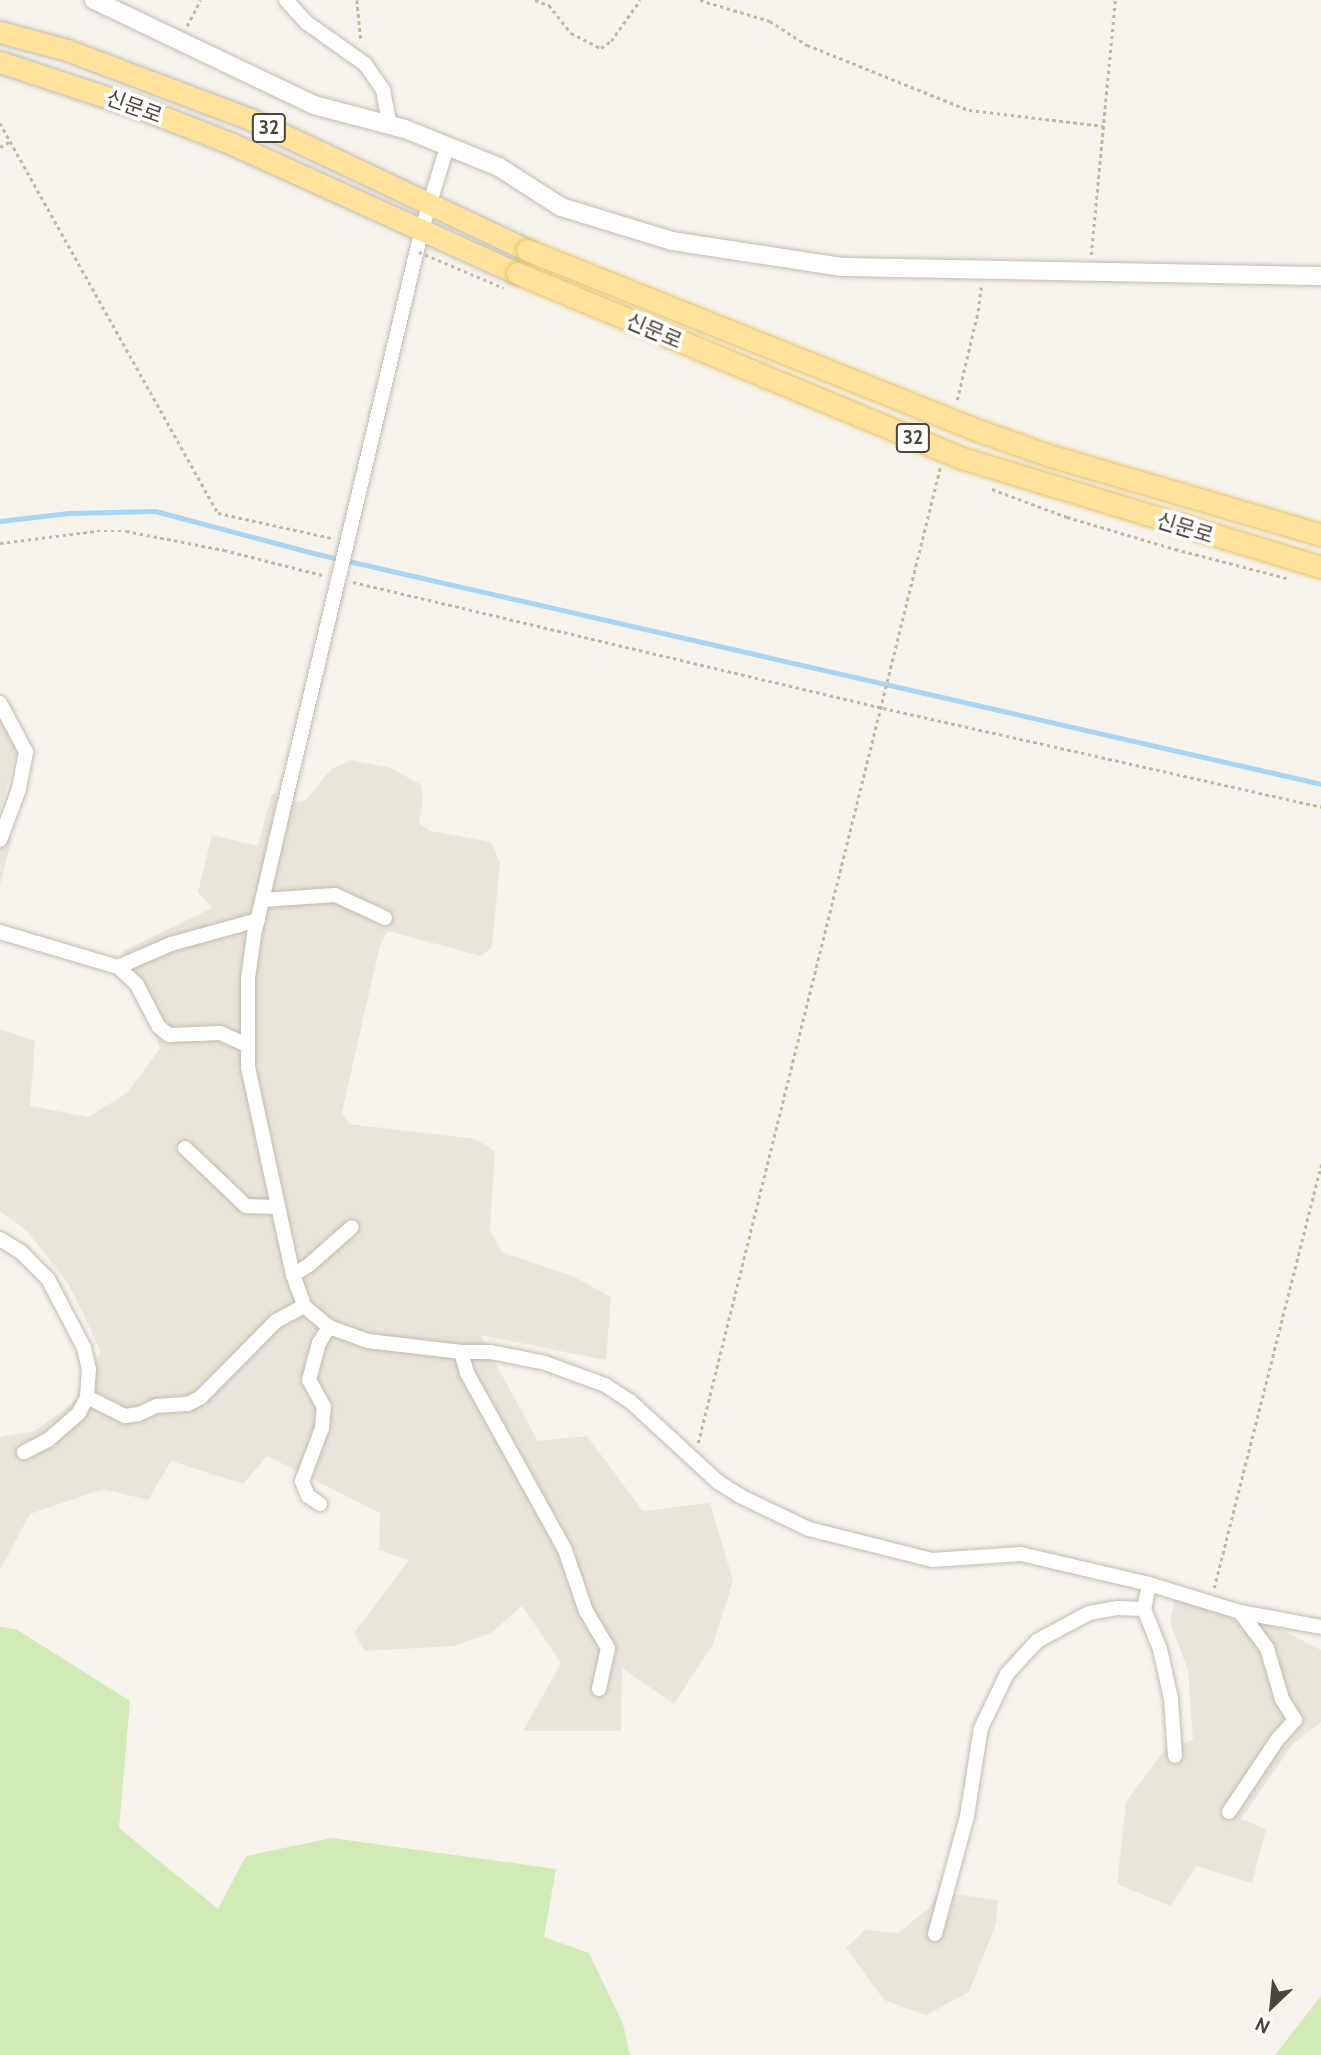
<!DOCTYPE html>
<html>
<head>
<meta charset="utf-8">
<style>
	body { margin:0 }
	#map { position:relative; width:1321px; height:2055px; overflow:hidden; background:#f6f3ec; font-family:Cabin,"Noto Sans KR",sans-serif }
	div>[style] { position:absolute }
	[style*='--x'] { left:calc(var(--x)*1px); top:calc(var(--y)*1px); width:calc(var(--w)*1px); rotate:calc(var(--a)*1deg) }
	.residential>* { inset:0; background:#eae5da }
	.green>* { inset:0; background:#d2eab5 }
	.stream>* { height:5px; margin:-2.5px; padding:0 2.5px; transform-origin:2.5px; border-radius:2.5px; background:#a9d4f2 }
	.path>* { height:2.5px; margin-top:-1.25px; transform-origin:0; background:repeating-linear-gradient(90deg,#c4b79f 0 3.5px,transparent 0 7px) }
	.roads { filter:drop-shadow(0 0 2px #c2bbae) drop-shadow(0 0 2px #c2bbae) }
	.minor>* { height:14px; margin:-7px; padding:0 7px; transform-origin:7px; border-radius:7px; background:#fff }
	.tertiary>* { height:18px; margin:-9px; padding:0 9px; transform-origin:9px; border-radius:9px; background:#fff }
	.primary>* { height:21px; margin:-10.5px; padding:0 10.5px; transform-origin:10.5px; border-radius:10.5px; background:#ffe39c }
	.path-bridge>* { height:2.5px; margin-top:-1.25px; transform-origin:0; background:repeating-linear-gradient(90deg,#c4b79f 0 3.5px,transparent 0 7px) }
	.bridges { filter:drop-shadow(0 0 2px #e6c16a) drop-shadow(0 0 2px #e6c16a) }
	.primary-bridge>* { height:21px; margin:-10.5px; padding:0 10.5px; transform-origin:10.5px; border-radius:10.5px; background:#ffe39c }
	span { translate:-50% -50%; white-space:nowrap; text-align:center; line-height:1.15; -webkit-text-stroke:7px #fff; paint-order:stroke }
	.shield-label span { padding:2px 5px; background:#fff; border:2px solid; border-radius:5px; -webkit-text-stroke-width:0 }
	.shield-label { font-size:19px; color:#4b4439; font-weight:700 }
	.street-label { font-size:21px; color:#4b4439 }
	.north { position:absolute; left:1237px; top:1971px; width:70px; height:70px; -webkit-text-stroke:5px #fff; paint-order:stroke; rotate:206deg; font-size:19px; font-weight:700; line-height:28px; text-align:center; color:#4b4439 }
	.north::after { content:''; display:block; margin:auto; width:24px; height:32px; background:#4b4439; clip-path:polygon(50% 0,100% 100%,50% 72%,0 100%) }
</style>
</head>
<body>
<div id="map">
	<div class="residential">
		<div style="clip-path:polygon(0 707px,17px 753px,0 810px)"></div>
		<div style="clip-path:polygon(351px 760px,391px 768px,421px 785px,423px 799px,419px 823px,431px 831px,491px 842px,500px 862px,492px 947px,481px 956px,388px 931px,380px 945px,342px 1112px,349px 1124px,475px 1139px,495px 1151px,490px 1231px,502px 1252px,572px 1276px,611px 1297px,606px 1360px,480px 1335px,538px 1441px,587px 1436px,643px 1511px,710px 1503px,733px 1581px,713px 1644px,674px 1704px,622px 1668px,621px 1731px,523px 1731px,561px 1663px,522px 1606px,491px 1633px,453px 1646px,365px 1651px,354px 1633px,409px 1560px,379px 1550px,380px 1513px,267px 1456px,243px 1484px,171px 1461px,148px 1500px,103px 1489px,30px 1514px,0 1570px,0 1437px,35px 1431px,74px 1402px,101px 1352px,69px 1285px,27px 1231px,0 1211px,0 1029px,35px 1041px,30px 1106px,89px 1117px,128px 1092px,160px 1048px,123px 951px,212px 908px,198px 892px,212px 835px,258px 846px,272px 793px,296px 802px,306px 800px,331px 769px)"></div>
		<div style="clip-path:polygon(0 830px,12px 838px,0 885px)"></div>
		<div style="clip-path:polygon(1177px 1588px,1274px 1626px,1321px 1650px,1321px 1722px,1292px 1745px,1241px 1819px,1266px 1829px,1252px 1883px,1196px 1866px,1171px 1906px,1117px 1884px,1126px 1802px,1166px 1748px,1193px 1740px,1188px 1670px,1170px 1622px)"></div>
		<div style="clip-path:polygon(937px 1892px,998px 1900px,996px 1924px,969px 1992px,926px 2015px,884px 2000px,846px 1948px,865px 1930px,898px 1933px,931px 1906px)"></div>
	</div>
	<div class="green">
		<div style="clip-path:polygon(0 1627px,16px 1629px,130px 1701px,119px 1828px,218px 1909px,246px 1856px,332px 1838px,556px 1869px,544px 1937px,589px 1953px,623px 2024px,630px 2055px,0 2055px)"></div>
		<div style="clip-path:polygon(1321px 1996px,1321px 2055px,1274px 2055px,1275px 2055px)"></div>
	</div>
	<div class="stream">
		<div style="--x:0;--y:521;--w:69;--a:-6.6"></div>
		<div style="--x:69;--y:513;--w:86;--a:-1.3"></div>
		<div style="--x:155;--y:511;--w:159;--a:14.9"></div>
		<div style="--x:309;--y:552;--w:1038;--a:12.91"></div>
	</div>
	<div class="path">
		<div style="--x:357;--y:0;--w:40;--a:84.3"></div>
		<div style="--x:535;--y:0;--w:15;--a:20"></div>
		<div style="--x:549;--y:5;--w:36;--a:52"></div>
		<div style="--x:571;--y:33;--w:34;--a:27"></div>
		<div style="--x:601;--y:48;--w:12;--a:-35"></div>
		<div style="--x:611;--y:41;--w:50;--a:-54.7"></div>
		<div style="--x:700;--y:0;--w:73;--a:16.7"></div>
		<div style="--x:770;--y:21;--w:44;--a:33"></div>
		<div style="--x:807;--y:45;--w:175;--a:21.9"></div>
		<div style="--x:969;--y:110;--w:135;--a:6.8"></div>
		<div style="--x:187;--y:26;--w:29;--a:-63"></div>
		<div style="--x:0;--y:123;--w:447;--a:60.8"></div>
		<div style="--x:218;--y:513;--w:117;--a:12.4"></div>
		<div style="--x:0;--y:147;--w:10;--a:-29"></div>
		<div style="--x:1091;--y:255;--w:256;--a:-84.6"></div>
		<div style="--x:957;--y:400;--w:91;--a:-76.7"></div>
		<div style="--x:978;--y:311;--w:24;--a:-83"></div>
		<div style="--x:0;--y:543;--w:98;--a:-7.1"></div>
		<div style="--x:97;--y:531;--w:29;--a:0"></div>
		<div style="--x:126;--y:531;--w:100;--a:11"></div>
		<div style="--x:224;--y:550;--w:101;--a:14.3"></div>
		<div style="--x:353;--y:582;--w:545;--a:13.37"></div>
		<div style="--x:883;--y:708;--w:449;--a:12.7"></div>
		<div style="--x:698;--y:1443;--w:1005;--a:-76.06"></div>
		<div style="--x:1214;--y:1588;--w:437;--a:-75.8"></div>
	</div>
	<div class="roads">
		<div class="minor">
			<div style="--x:286;--y:0;--w:31;--a:48"></div>
			<div style="--x:307;--y:23;--w:71;--a:35.3"></div>
			<div style="--x:365;--y:64;--w:32;--a:55"></div>
			<div style="--x:383;--y:90;--w:36;--a:79"></div>
			<div style="--x:447;--y:147;--w:86;--a:107"></div>
			<div style="--x:422;--y:229;--w:593;--a:103.45"></div>
			<div style="--x:284;--y:806;--w:132;--a:103.1"></div>
			<div style="--x:254;--y:935;--w:44;--a:97.8"></div>
			<div style="--x:248;--y:979;--w:88;--a:90"></div>
			<div style="--x:248;--y:1067;--w:213;--a:77.8"></div>
			<div style="--x:293;--y:1275;--w:33;--a:70"></div>
			<div style="--x:304;--y:1306;--w:33;--a:40"></div>
			<div style="--x:329;--y:1327;--w:41;--a:19.7"></div>
			<div style="--x:368;--y:1341;--w:94;--a:6.7"></div>
			<div style="--x:461;--y:1352;--w:30;--a:0"></div>
			<div style="--x:491;--y:1352;--w:55;--a:11.5"></div>
			<div style="--x:545;--y:1363;--w:64;--a:20.1"></div>
			<div style="--x:605;--y:1385;--w:30;--a:33"></div>
			<div style="--x:630;--y:1401;--w:120;--a:42.6"></div>
			<div style="--x:718;--y:1482;--w:26;--a:32"></div>
			<div style="--x:740;--y:1496;--w:76;--a:25.6"></div>
			<div style="--x:809;--y:1529;--w:127;--a:14.1"></div>
			<div style="--x:932;--y:1560;--w:89;--a:-3.9"></div>
			<div style="--x:1021;--y:1554;--w:131;--a:13.2"></div>
			<div style="--x:1149;--y:1584;--w:95;--a:17.1"></div>
			<div style="--x:1240;--y:1612;--w:82;--a:10.5"></div>
			<div style="--x:0;--y:703;--w:55;--a:62"></div>
			<div style="--x:26;--y:752;--w:38;--a:101"></div>
			<div style="--x:19;--y:789;--w:54;--a:110.4"></div>
			<div style="--x:263;--y:900;--w:72;--a:-4"></div>
			<div style="--x:335;--y:895;--w:55;--a:24.7"></div>
			<div style="--x:0;--y:932;--w:123;--a:16.5"></div>
			<div style="--x:118;--y:967;--w:26;--a:43"></div>
			<div style="--x:137;--y:985;--w:47;--a:62.4"></div>
			<div style="--x:159;--y:1027;--w:13;--a:39"></div>
			<div style="--x:169;--y:1035;--w:51;--a:-2.2"></div>
			<div style="--x:220;--y:1033;--w:30;--a:24"></div>
			<div style="--x:118;--y:967;--w:58;--a:-23.5"></div>
			<div style="--x:171;--y:944;--w:90;--a:-15.4"></div>
			<div style="--x:185;--y:1148;--w:84;--a:43.6"></div>
			<div style="--x:246;--y:1206;--w:31;--a:2"></div>
			<div style="--x:0;--y:1239;--w:25;--a:32"></div>
			<div style="--x:21;--y:1252;--w:38;--a:45"></div>
			<div style="--x:48;--y:1279;--w:78;--a:62.4"></div>
			<div style="--x:84;--y:1348;--w:22;--a:77"></div>
			<div style="--x:89;--y:1369;--w:28;--a:94"></div>
			<div style="--x:87;--y:1397;--w:18;--a:117"></div>
			<div style="--x:79;--y:1413;--w:41;--a:138.9"></div>
			<div style="--x:48;--y:1440;--w:27;--a:153"></div>
			<div style="--x:293;--y:1275;--w:19;--a:-32"></div>
			<div style="--x:309;--y:1265;--w:57;--a:-41.5"></div>
			<div style="--x:461;--y:1352;--w:22;--a:74"></div>
			<div style="--x:467;--y:1373;--w:202;--a:61"></div>
			<div style="--x:565;--y:1550;--w:65;--a:71"></div>
			<div style="--x:586;--y:1611;--w:43;--a:59.3"></div>
			<div style="--x:608;--y:1648;--w:42;--a:102.4"></div>
			<div style="--x:87;--y:1397;--w:42;--a:26.6"></div>
			<div style="--x:125;--y:1416;--w:14;--a:-8"></div>
			<div style="--x:139;--y:1414;--w:19;--a:-25"></div>
			<div style="--x:156;--y:1406;--w:32;--a:-4"></div>
			<div style="--x:188;--y:1404;--w:15;--a:-28"></div>
			<div style="--x:201;--y:1397;--w:107;--a:-45.4"></div>
			<div style="--x:276;--y:1321;--w:32;--a:-28"></div>
			<div style="--x:320;--y:1504;--w:14;--a:-146"></div>
			<div style="--x:308;--y:1496;--w:16;--a:-112"></div>
			<div style="--x:302;--y:1481;--w:57;--a:-69.3"></div>
			<div style="--x:322;--y:1428;--w:21;--a:-85"></div>
			<div style="--x:324;--y:1407;--w:31;--a:-119"></div>
			<div style="--x:309;--y:1380;--w:38;--a:-75"></div>
			<div style="--x:319;--y:1343;--w:19;--a:-58"></div>
			<div style="--x:1149;--y:1584;--w:25;--a:101"></div>
			<div style="--x:1144;--y:1609;--w:43;--a:68.2"></div>
			<div style="--x:1160;--y:1649;--w:51;--a:77.6"></div>
			<div style="--x:1171;--y:1699;--w:57;--a:86"></div>
			<div style="--x:1229;--y:1812;--w:87;--a:-56.3"></div>
			<div style="--x:1277;--y:1740;--w:27;--a:-48"></div>
			<div style="--x:1295;--y:1720;--w:25;--a:-122"></div>
			<div style="--x:1282;--y:1699;--w:53;--a:-106.4"></div>
			<div style="--x:1267;--y:1648;--w:45;--a:-126.9"></div>
			<div style="--x:935;--y:1934;--w:122;--a:-74.8"></div>
			<div style="--x:967;--y:1816;--w:89;--a:-81"></div>
			<div style="--x:981;--y:1728;--w:60;--a:-64.3"></div>
			<div style="--x:1007;--y:1674;--w:45;--a:-47.7"></div>
			<div style="--x:1037;--y:1641;--w:59;--a:-28.3"></div>
			<div style="--x:1089;--y:1613;--w:29;--a:-10"></div>
			<div style="--x:1118;--y:1608;--w:26;--a:2"></div>
		</div>
		<div class="tertiary">
			<div style="--x:94;--y:0;--w:244;--a:25.5"></div>
			<div style="--x:314;--y:105;--w:94;--a:14.8"></div>
			<div style="--x:405;--y:129;--w:101;--a:22"></div>
			<div style="--x:499;--y:167;--w:74;--a:32.8"></div>
			<div style="--x:561;--y:207;--w:116;--a:17"></div>
			<div style="--x:672;--y:241;--w:172;--a:8.7"></div>
			<div style="--x:842;--y:267;--w:479;--a:1.1"></div>
		</div>
		<div class="primary">
			<div style="--x:0;--y:32;--w:69;--a:15"></div>
			<div style="--x:67;--y:50;--w:196;--a:20.7"></div>
			<div style="--x:250;--y:119;--w:306;--a:25.3"></div>
			<div style="--x:0;--y:62;--w:156;--a:18.3"></div>
			<div style="--x:148;--y:111;--w:88;--a:21.3"></div>
			<div style="--x:230;--y:143;--w:315;--a:24.4"></div>
		</div>
	</div>
	<div class="path-bridge">
		<div style="--x:419;--y:252;--w:92;--a:23"></div>
		<div style="--x:992;--y:489;--w:80;--a:20.5"></div>
		<div style="--x:1067;--y:517;--w:113;--a:16.5"></div>
		<div style="--x:1175;--y:549;--w:119;--a:14.6"></div>
	</div>
	<div class="bridges">
		<div class="primary-bridge">
			<div style="--x:527;--y:250;--w:478;--a:21.8"></div>
			<div style="--x:971;--y:428;--w:82;--a:19.3"></div>
			<div style="--x:1048;--y:455;--w:284;--a:16.3"></div>
			<div style="--x:517;--y:273;--w:482;--a:22.6"></div>
			<div style="--x:962;--y:458;--w:375;--a:16.9"></div>
		</div>
	</div>
	<div class="shield-label">
		<span style="left:269px;top:128px">32</span>
		<span style="left:913px;top:438px">32</span>
	</div>
	<div class="street-label">
		<span style="left:134px;top:107px;rotate:20deg">신문로</span>
		<span style="left:654px;top:331px;rotate:23deg">신문로</span>
		<span style="left:1185px;top:528px;rotate:17deg">신문로</span>
	</div>
	<div class="north">N</div>
</div>
</body>
</html>
